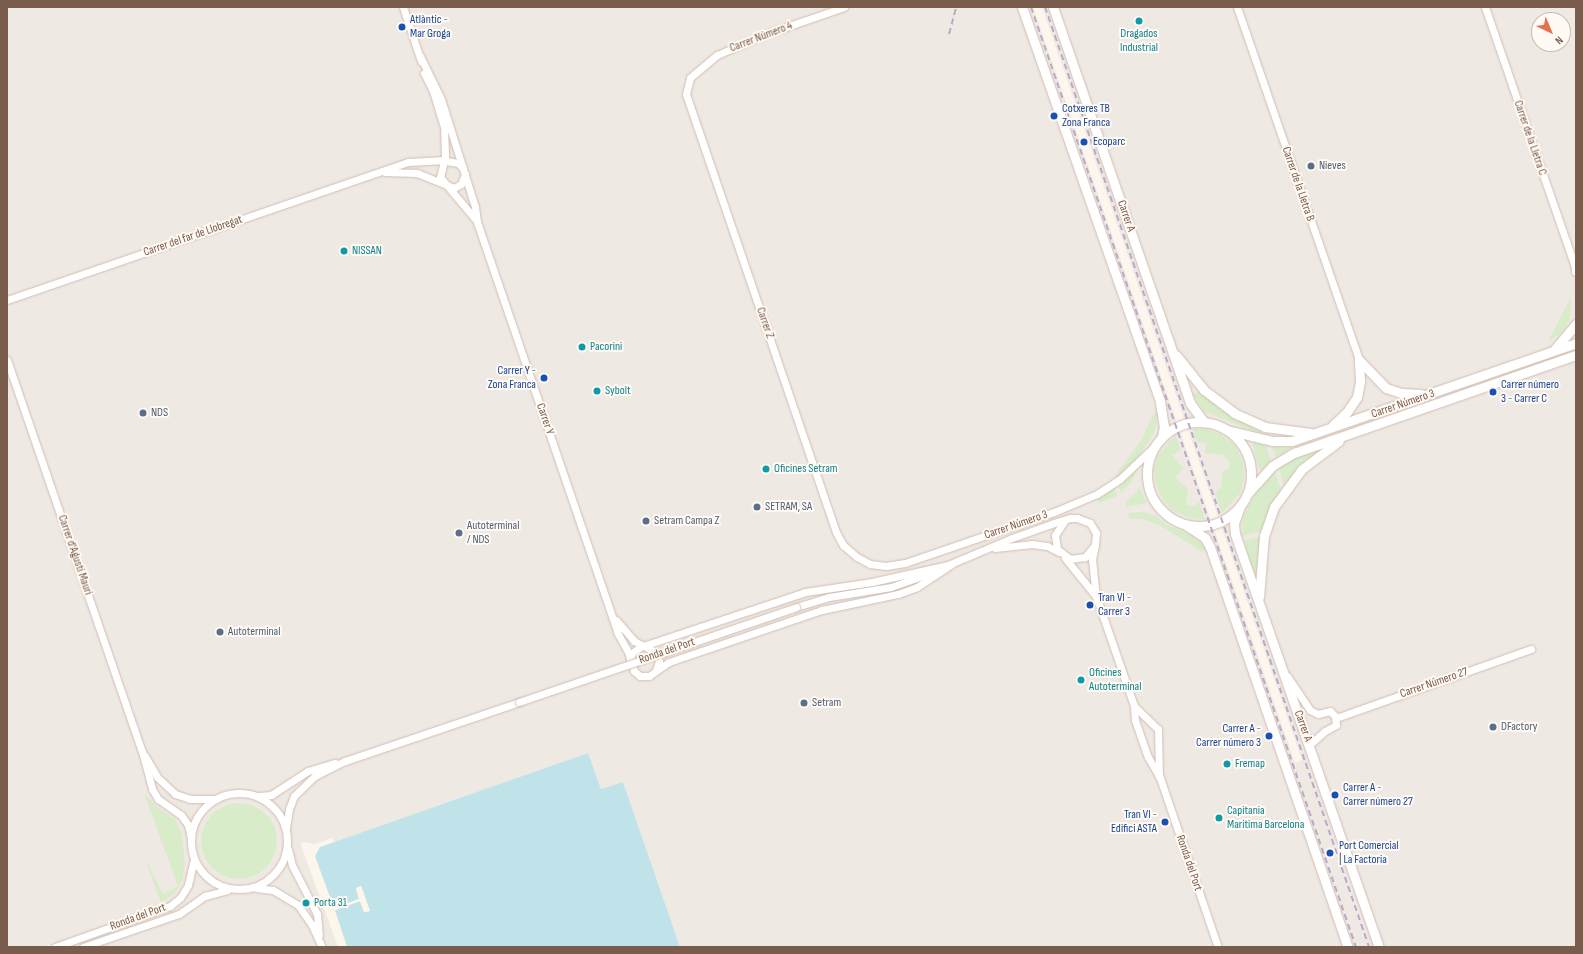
<!DOCTYPE html>
<html>
<head>
<meta charset="utf-8">
<style>
	body { margin:0 }
	#map { position:relative; width:1583px; height:954px; overflow:hidden; background:#fdf6ec; font-family:"Sofia Sans Condensed",sans-serif }
	div>[style] { position:absolute }
	[style*='--x'] { left:calc(var(--x)*1px); top:calc(var(--y)*1px); width:calc(var(--w)*1px); rotate:calc(var(--a)*1deg) }
	.industrial>* { inset:0; background:#efe9e4 }
	.green>* { inset:0; background:#d8ecc9 }
	.round { border-radius:50% }
	.water>* { inset:0; background:#bfe3e8 }
	.pier>* { inset:0; background:#fdf6ec }
	.roads { filter:drop-shadow(0 0 1px #d1beb0) drop-shadow(0 0 1px #d1beb0) }
	.street>* { height:7px; margin:-3.5px; padding:0 3.5px; transform-origin:3.5px; border-radius:3.5px; background:#fff }
	.street>.ring { margin:-3.5px; padding:0; box-sizing:content-box; background:none; border:7px solid #fff; border-radius:50% }
	.secondary>* { height:9px; margin:-4.5px; padding:0 4.5px; transform-origin:4.5px; border-radius:4.5px; background:#fff }
	.secondary>.ring { margin:-4.5px; padding:0; box-sizing:content-box; background:none; border:9px solid #fff; border-radius:50% }
	.rail>* { height:2px; margin-top:-1px; transform-origin:0; background:repeating-linear-gradient(90deg,#b9a8c9 0 6px,transparent 0 10px) }
	.bridges { filter:drop-shadow(0 0 1px #d1beb0) drop-shadow(0 0 1px #d1beb0) }
	.street-bridge>* { height:7px; margin:-3.5px; padding:0 3.5px; transform-origin:3.5px; border-radius:3.5px; background:#fff }
	.dots>* { width:11px; height:11px; translate:-50% -50%; box-sizing:border-box; border:2px solid #fffaf3; border-radius:50% }
	span { translate:-50% -50%; white-space:nowrap; text-align:center; line-height:1.15; -webkit-text-stroke:4px #fffaf3; paint-order:stroke }
	.transit-label { font-size:12px; color:#164399 }
	.left { translate:0 -50%; text-align:left }
	.right { translate:-100% -50%; text-align:right }
	.culture-label { font-size:12px; color:#0d838f }
	.street-label { font-size:12px; color:#7a5c4d }
	.service-label { font-size:12px; color:#4e5e75 }
	.frame { position:absolute; inset:0; border:8px solid #7a5c4d; pointer-events:none }
	.north { position:absolute; left:1531px; top:12px; width:40px; height:40px; box-sizing:border-box; background:#fffaf3; border:1px solid #cabbb1; border-radius:50%; rotate:136deg; font-size:11px; font-weight:700; line-height:16px; text-align:center; color:#7a5c4d }
	.north::after { content:''; display:block; margin:auto; width:14px; height:18px; background:#e76f51; clip-path:polygon(50% 0,100% 100%,50% 72%,0 100%) }
</style>
</head>
<body>
<div id="map">
	<div class="industrial">
		<div style="clip-path:polygon(evenodd,7px 7px,1033px 7px,1295px 763px,1302px 760px,1042px 7px,1576px 7px,1576px 947px,680px 947px,623px 782px,601px 789px,588px 753px,334px 842px,332px 838px,315px 844px,303px 842px,301px 845px,338px 947px,7px 947px,7px 7px,1539px 20px,1563px 20px,1563px 44px,1539px 44px,1539px 20px)"></div>
	</div>
	<div class="green">
		<div style="clip-path:polygon(1571px 297px,1570px 319px,1563px 331px,1548px 342px)"></div>
		<div style="clip-path:polygon(1202px 391px,1260px 428px,1262px 435px,1204px 411px,1193px 394px)"></div>
		<div style="clip-path:polygon(1157px 413px,1157px 424px,1153px 435px,1138px 457px,1116px 478px,1115px 476px,1142px 439px,1152px 416px)"></div>
		<div style="clip-path:polygon(1193px 429px,1206px 429px,1220px 434px,1234px 445px,1243px 461px,1244px 477px,1241px 492px,1222px 513px,1215px 493px,1222px 486px,1222px 472px,1229px 468px,1230px 463px,1223px 455px,1205px 453px,1207px 443px,1197px 442px)"></div>
		<div style="clip-path:polygon(1176px 435px,1181px 450px,1172px 455px,1183px 468px,1175px 477px,1188px 489px,1186px 504px,1195px 506px,1199px 501px,1205px 519px,1191px 518px,1173px 511px,1163px 500px,1156px 485px,1154px 470px,1158px 455px)"></div>
		<div style="clip-path:polygon(1252px 442px,1266px 445px,1271px 461px,1260px 471px)"></div>
		<div style="clip-path:polygon(1272px 446px,1291px 447px,1292px 448px,1276px 458px)"></div>
		<div style="clip-path:polygon(1326px 446px,1286px 484px,1284px 485px,1278px 466px,1308px 451px)"></div>
		<div style="clip-path:polygon(1140px 464px,1131px 483px,1121px 493px,1118px 483px)"></div>
		<div style="clip-path:polygon(1274px 469px,1281px 490px,1263px 531px,1242px 536px,1243px 517px,1260px 485px)"></div>
		<div style="clip-path:polygon(1114px 486px,1117px 496px,1099px 503px,1098px 497px)"></div>
		<div style="clip-path:polygon(1140px 488px,1147px 503px,1126px 507px,1125px 503px)"></div>
		<div style="clip-path:polygon(1143px 512px,1156px 516px,1167px 525px,1192px 535px,1207px 549px,1202px 552px,1161px 526px,1143px 519px,1130px 519px,1128px 513px)"></div>
		<div style="clip-path:polygon(1261px 537px,1256px 578px,1244px 541px)"></div>
		<div style="clip-path:polygon(144px 793px,159px 809px,175px 819px,182px 835px,185px 864px,183px 878px,175px 893px,161px 903px,145px 858px,163px 894px,178px 886px)"></div>
		<div class="round" style="left:201px;top:803px;width:76px;height:76px"></div>
	</div>
	<div class="water">
		<div style="clip-path:polygon(588px 753px,601px 789px,623px 782px,680px 947px,347px 947px,335px 910px,360px 901px,364px 912px,370px 911px,361px 886px,356px 888px,359px 899px,334px 908px,315px 856px,320px 847px)"></div>
	</div>
	<div class="pier">
		<div style="clip-path:polygon(361px 886px,370px 911px,364px 912px,360px 901px,333px 911px,332px 909px,359px 899px,356px 888px)"></div>
	</div>
	<div class="roads">
		<div class="street">
			<div style="--x:403;--y:7;--w:57;--a:71.6"></div>
			<div style="--x:844;--y:7;--w:83;--a:160.9"></div>
			<div style="--x:766;--y:34;--w:53;--a:156.8"></div>
			<div style="--x:717;--y:55;--w:35;--a:140"></div>
			<div style="--x:690;--y:78;--w:16;--a:104"></div>
			<div style="--x:686;--y:94;--w:463;--a:71.1"></div>
			<div style="--x:836;--y:532;--w:15;--a:62"></div>
			<div style="--x:843;--y:545;--w:18;--a:41"></div>
			<div style="--x:857;--y:557;--w:15;--a:28"></div>
			<div style="--x:870;--y:564;--w:16;--a:7"></div>
			<div style="--x:886;--y:566;--w:19;--a:-9"></div>
			<div style="--x:905;--y:563;--w:157;--a:-18.9"></div>
			<div style="--x:1054;--y:512;--w:47;--a:-22.7"></div>
			<div style="--x:1097;--y:494;--w:27;--a:-33"></div>
			<div style="--x:1120;--y:479;--w:52;--a:-43.5"></div>
			<div style="--x:1237;--y:7;--w:373;--a:70.9"></div>
			<div style="--x:1485;--y:7;--w:278;--a:70.9"></div>
			<div style="--x:420;--y:56;--w:48;--a:64"></div>
			<div style="--x:441;--y:99;--w:113;--a:72.5"></div>
			<div style="--x:475;--y:207;--w:15;--a:82"></div>
			<div style="--x:477;--y:222;--w:433;--a:71.1"></div>
			<div style="--x:617;--y:632;--w:23;--a:61"></div>
			<div style="--x:628;--y:652;--w:20;--a:72"></div>
			<div style="--x:634;--y:671;--w:8;--a:40"></div>
			<div style="--x:640;--y:676;--w:9;--a:0"></div>
			<div style="--x:649;--y:676;--w:24;--a:-35"></div>
			<div style="--x:669;--y:662;--w:162;--a:-18.8"></div>
			<div style="--x:822;--y:610;--w:78;--a:-11.9"></div>
			<div style="--x:898;--y:594;--w:20;--a:-20"></div>
			<div style="--x:917;--y:587;--w:42;--a:-33.3"></div>
			<div style="--x:424;--y:73;--w:20;--a:63"></div>
			<div style="--x:433;--y:91;--w:37;--a:73"></div>
			<div style="--x:444;--y:126;--w:30;--a:88"></div>
			<div style="--x:445;--y:156;--w:22;--a:103"></div>
			<div style="--x:440;--y:177;--w:56;--a:50.1"></div>
			<div style="--x:385;--y:172;--w:32;--a:2"></div>
			<div style="--x:417;--y:173;--w:40;--a:22"></div>
			<div style="--x:454;--y:188;--w:8;--a:-30"></div>
			<div style="--x:461;--y:184;--w:11;--a:-68"></div>
			<div style="--x:7;--y:300;--w:424;--a:-19"></div>
			<div style="--x:408;--y:162;--w:33;--a:-3"></div>
			<div style="--x:441;--y:160;--w:17;--a:10"></div>
			<div style="--x:458;--y:163;--w:7;--a:45"></div>
			<div style="--x:7;--y:360;--w:414;--a:71"></div>
			<div style="--x:142;--y:751;--w:39;--a:75"></div>
			<div style="--x:152;--y:789;--w:12;--a:59"></div>
			<div style="--x:158;--y:799;--w:28;--a:35"></div>
			<div style="--x:181;--y:815;--w:12;--a:55"></div>
			<div style="--x:188;--y:825;--w:13;--a:77"></div>
			<div style="--x:1095;--y:545;--w:14;--a:102"></div>
			<div style="--x:1092;--y:559;--w:37;--a:84"></div>
			<div style="--x:1096;--y:596;--w:116;--a:70.9"></div>
			<div style="--x:1134;--y:706;--w:14;--a:86"></div>
			<div style="--x:1135;--y:720;--w:39;--a:71"></div>
			<div style="--x:1148;--y:757;--w:24;--a:60"></div>
			<div style="--x:1160;--y:778;--w:179;--a:71.1"></div>
			<div style="--x:995;--y:548;--w:37;--a:-6"></div>
			<div style="--x:1032;--y:544;--w:15;--a:8"></div>
			<div style="--x:1047;--y:546;--w:13;--a:27"></div>
			<div style="--x:1065;--y:558;--w:48;--a:51"></div>
			<div style="--x:948;--y:565;--w:69;--a:-22.9"></div>
			<div style="--x:1012;--y:538;--w:48;--a:-19.6"></div>
			<div style="--x:1057;--y:522;--w:14;--a:-17"></div>
			<div style="--x:1070;--y:518;--w:7;--a:0"></div>
			<div style="--x:1077;--y:518;--w:14;--a:21"></div>
			<div style="--x:1090;--y:523;--w:12;--a:59"></div>
			<div style="--x:1096;--y:533;--w:12;--a:95"></div>
			<div style="--x:1095;--y:545;--w:16;--a:130"></div>
			<div style="--x:1085;--y:557;--w:15;--a:172"></div>
			<div style="--x:1070;--y:559;--w:16;--a:-142"></div>
			<div style="--x:1057;--y:549;--w:14;--a:-98"></div>
			<div style="--x:1055;--y:535;--w:18;--a:-56"></div>
			<div style="--x:796;--y:607;--w:34;--a:-17"></div>
			<div style="--x:829;--y:597;--w:63;--a:-9.2"></div>
			<div style="--x:891;--y:587;--w:45;--a:-19.7"></div>
			<div style="--x:616;--y:620;--w:28;--a:49"></div>
			<div style="--x:634;--y:641;--w:25;--a:27"></div>
			<div style="--x:656;--y:652;--w:9;--a:72"></div>
			<div style="--x:659;--y:661;--w:9;--a:108"></div>
			<div style="--x:630;--y:660;--w:7;--a:-74"></div>
			<div style="--x:632;--y:653;--w:10;--a:-37"></div>
			<div style="--x:640;--y:647;--w:174;--a:-18.4"></div>
			<div style="--x:805;--y:592;--w:68;--a:-8.5"></div>
			<div style="--x:872;--y:582;--w:78;--a:-12.6"></div>
			<div style="--x:1287;--y:676;--w:41;--a:55.9"></div>
			<div style="--x:1310;--y:710;--w:9;--a:27"></div>
			<div style="--x:1318;--y:714;--w:12;--a:-14"></div>
			<div style="--x:1330;--y:711;--w:7;--a:45"></div>
			<div style="--x:1335;--y:716;--w:9;--a:84"></div>
			<div style="--x:1336;--y:725;--w:13;--a:151"></div>
			<div style="--x:1134;--y:706;--w:33;--a:44"></div>
			<div style="--x:1158;--y:729;--w:48;--a:88.8"></div>
			<div style="--x:1336;--y:718;--w:207;--a:-19.5"></div>
			<div style="--x:1309;--y:745;--w:21;--a:-41"></div>
			<div style="--x:145;--y:756;--w:24;--a:60"></div>
			<div style="--x:157;--y:777;--w:25;--a:43"></div>
			<div style="--x:175;--y:794;--w:16;--a:18"></div>
			<div style="--x:190;--y:799;--w:25;--a:0"></div>
			<div class="ring" style="left:191px;top:793px;width:89px;height:89px"></div>
			<div style="--x:259;--y:796;--w:12;--a:-5"></div>
			<div style="--x:271;--y:795;--w:44;--a:-33"></div>
			<div style="--x:308;--y:771;--w:28;--a:-17"></div>
			<div style="--x:286;--y:828;--w:19;--a:-81"></div>
			<div style="--x:289;--y:809;--w:14;--a:-69"></div>
			<div style="--x:294;--y:796;--w:29;--a:-44"></div>
			<div style="--x:315;--y:776;--w:34;--a:-27"></div>
			<div style="--x:345;--y:761;--w:184;--a:-18.7"></div>
			<div style="--x:288;--y:849;--w:16;--a:76"></div>
			<div style="--x:292;--y:865;--w:55;--a:63"></div>
			<div style="--x:317;--y:914;--w:21;--a:85"></div>
			<div style="--x:256;--y:888;--w:17;--a:7"></div>
			<div style="--x:273;--y:890;--w:29;--a:31"></div>
			<div style="--x:298;--y:905;--w:24;--a:55"></div>
			<div style="--x:312;--y:925;--w:24;--a:66"></div>
			<div style="--x:55;--y:947;--w:122;--a:-19.6"></div>
			<div style="--x:170;--y:906;--w:13;--a:-39"></div>
			<div style="--x:180;--y:898;--w:15;--a:-58"></div>
			<div style="--x:188;--y:885;--w:27;--a:-77"></div>
			<div style="--x:83;--y:947;--w:102;--a:-19"></div>
			<div style="--x:179;--y:914;--w:32;--a:-35"></div>
			<div style="--x:205;--y:896;--w:23;--a:-15"></div>
		</div>
		<div class="secondary">
			<div style="--x:1022;--y:7;--w:418;--a:70.7"></div>
			<div style="--x:1160;--y:402;--w:24;--a:81"></div>
			<div style="--x:1164;--y:426;--w:11;--a:100"></div>
			<div style="--x:1053;--y:7;--w:419;--a:70.9"></div>
			<div style="--x:1190;--y:403;--w:24;--a:54"></div>
			<div style="--x:1576;--y:270;--w:1;--a:90"></div>
			<div style="--x:1555;--y:349;--w:33;--a:-50"></div>
			<div style="--x:1176;--y:355;--w:45;--a:51.3"></div>
			<div style="--x:1204;--y:390;--w:38;--a:37"></div>
			<div style="--x:1234;--y:413;--w:34;--a:24"></div>
			<div style="--x:1265;--y:427;--w:46;--a:7.4"></div>
			<div style="--x:1359;--y:360;--w:39;--a:46"></div>
			<div style="--x:1386;--y:388;--w:16;--a:18"></div>
			<div style="--x:1401;--y:393;--w:20;--a:3"></div>
			<div class="ring" style="left:1147px;top:422px;width:95px;height:95px"></div>
			<div style="--x:1333;--y:425;--w:19;--a:-43"></div>
			<div style="--x:1347;--y:412;--w:18;--a:-56"></div>
			<div style="--x:1357;--y:397;--w:16;--a:-79"></div>
			<div style="--x:1360;--y:381;--w:21;--a:-93"></div>
			<div style="--x:1227;--y:430;--w:46;--a:13.7"></div>
			<div style="--x:1272;--y:441;--w:20;--a:0"></div>
			<div style="--x:1292;--y:441;--w:300;--a:-19"></div>
			<div style="--x:1248;--y:493;--w:36;--a:-48"></div>
			<div style="--x:1272;--y:466;--w:26;--a:-31"></div>
			<div style="--x:1294;--y:453;--w:299;--a:-19.2"></div>
			<div style="--x:1240;--y:506;--w:18;--a:109"></div>
			<div style="--x:1234;--y:523;--w:11;--a:85"></div>
			<div style="--x:1235;--y:534;--w:437;--a:70.8"></div>
			<div style="--x:1186;--y:525;--w:23;--a:34"></div>
			<div style="--x:1205;--y:538;--w:10;--a:61"></div>
			<div style="--x:1210;--y:547;--w:423;--a:71"></div>
			<div style="--x:1259;--y:597;--w:61;--a:-85.3"></div>
			<div style="--x:1264;--y:536;--w:31;--a:-71"></div>
			<div style="--x:1274;--y:507;--w:47;--a:-53.6"></div>
			<div style="--x:1302;--y:469;--w:46;--a:-37.1"></div>
		</div>
	</div>
	<div class="rail">
		<div style="--x:1031;--y:7;--w:995;--a:70.93"></div>
		<div style="--x:1045;--y:7;--w:994;--a:70.98"></div>
		<div style="--x:949;--y:34;--w:28;--a:-75"></div>
	</div>
	<div class="bridges">
		<div class="street-bridge">
			<div style="--x:519;--y:702;--w:293;--a:-18.9"></div>
		</div>
	</div>
	<div class="dots">
		<div style="left:1139px;top:21px;background:#0f9aa8"></div>
		<div style="left:402px;top:27px;background:#1a4fb4"></div>
		<div style="left:1054px;top:116px;background:#1a4fb4"></div>
		<div style="left:1084px;top:142px;background:#1a4fb4"></div>
		<div style="left:1311px;top:166px;background:#5c6f8a"></div>
		<div style="left:344px;top:251px;background:#0f9aa8"></div>
		<div style="left:582px;top:347px;background:#0f9aa8"></div>
		<div style="left:544px;top:378px;background:#1a4fb4"></div>
		<div style="left:597px;top:391px;background:#0f9aa8"></div>
		<div style="left:1493px;top:392px;background:#1a4fb4"></div>
		<div style="left:143px;top:413px;background:#5c6f8a"></div>
		<div style="left:766px;top:469px;background:#0f9aa8"></div>
		<div style="left:757px;top:507px;background:#5c6f8a"></div>
		<div style="left:646px;top:521px;background:#5c6f8a"></div>
		<div style="left:459px;top:533px;background:#5c6f8a"></div>
		<div style="left:1090px;top:605px;background:#1a4fb4"></div>
		<div style="left:220px;top:632px;background:#5c6f8a"></div>
		<div style="left:1081px;top:680px;background:#0f9aa8"></div>
		<div style="left:804px;top:703px;background:#5c6f8a"></div>
		<div style="left:1493px;top:727px;background:#5c6f8a"></div>
		<div style="left:1269px;top:736px;background:#1a4fb4"></div>
		<div style="left:1227px;top:764px;background:#0f9aa8"></div>
		<div style="left:1335px;top:795px;background:#1a4fb4"></div>
		<div style="left:1219px;top:818px;background:#0f9aa8"></div>
		<div style="left:1165px;top:822px;background:#1a4fb4"></div>
		<div style="left:1330px;top:853px;background:#1a4fb4"></div>
		<div style="left:306px;top:903px;background:#0f9aa8"></div>
	</div>
	<div class="transit-label">
		<span class="left" style="left:410px;top:27px">Atlàntic -<br>Mar Groga</span>
		<span class="left" style="left:1062px;top:116px">Cotxeres TB<br>Zona Franca</span>
		<span class="left" style="left:1093px;top:142px">Ecoparc</span>
		<span class="right" style="left:536px;top:378px">Carrer Y -<br>Zona Franca</span>
		<span class="left" style="left:1501px;top:392px">Carrer número<br>3 - Carrer C</span>
		<span class="left" style="left:1098px;top:605px">Tran VI -<br>Carrer 3</span>
		<span class="right" style="left:1261px;top:736px">Carrer A -<br>Carrer número 3</span>
		<span class="left" style="left:1343px;top:795px">Carrer A -<br>Carrer número 27</span>
		<span class="right" style="left:1157px;top:822px">Tran VI -<br>Edifici ASTA</span>
		<span class="left" style="left:1339px;top:853px">Port Comercial<br>| La Factoria</span>
	</div>
	<div class="culture-label">
		<span style="left:1139px;top:41px">Dragados<br>Industrial</span>
		<span class="left" style="left:352px;top:251px">NISSAN</span>
		<span class="left" style="left:590px;top:347px">Pacorini</span>
		<span class="left" style="left:605px;top:391px">Sybolt</span>
		<span class="left" style="left:774px;top:469px">Oficines Setram</span>
		<span class="left" style="left:1089px;top:680px">Oficines<br>Autoterminal</span>
		<span class="left" style="left:1235px;top:764px">Fremap</span>
		<span class="left" style="left:1227px;top:818px">Capitania<br>Maritima Barcelona</span>
		<span class="left" style="left:314px;top:903px">Porta 31</span>
	</div>
	<div class="street-label">
		<span style="left:761px;top:37px;rotate:-21deg">Carrer Número 4</span>
		<span style="left:1530px;top:138px;rotate:71deg">Carrer de la Lletra C</span>
		<span style="left:1298px;top:184px;rotate:71deg">Carrer de la Lletra B</span>
		<span style="left:1126px;top:216px;rotate:71deg">Carrer A</span>
		<span style="left:193px;top:236px;rotate:-19deg">Carrer del far de Llobregat</span>
		<span style="left:765px;top:323px;rotate:71deg">Carrer Z</span>
		<span style="left:1403px;top:404px;rotate:-19deg">Carrer Número 3</span>
		<span style="left:545px;top:419px;rotate:71deg">Carrer Y</span>
		<span style="left:1016px;top:525px;rotate:-19deg">Carrer Número 3</span>
		<span style="left:75px;top:555px;rotate:71deg">Carrer d'Agustí Mauri</span>
		<span style="left:667px;top:651px;rotate:-19deg">Ronda del Port</span>
		<span style="left:1434px;top:683px;rotate:-19deg">Carrer Número 27</span>
		<span style="left:1303px;top:726px;rotate:70deg">Carrer A</span>
		<span style="left:1189px;top:863px;rotate:71deg">Ronda del Port</span>
		<span style="left:138px;top:917px;rotate:-20deg">Ronda del Port</span>
	</div>
	<div class="service-label">
		<span class="left" style="left:1319px;top:166px">Nieves</span>
		<span class="left" style="left:151px;top:413px">NDS</span>
		<span class="left" style="left:765px;top:507px">SETRAM, SA</span>
		<span class="left" style="left:654px;top:521px">Setram Campa Z</span>
		<span class="left" style="left:467px;top:533px">Autoterminal<br>/ NDS</span>
		<span class="left" style="left:228px;top:632px">Autoterminal</span>
		<span class="left" style="left:812px;top:703px">Setram</span>
		<span class="left" style="left:1501px;top:727px">DFactory</span>
	</div>
	<div class="frame"></div>
	<div class="north">N</div>
</div>
</body>
</html>
